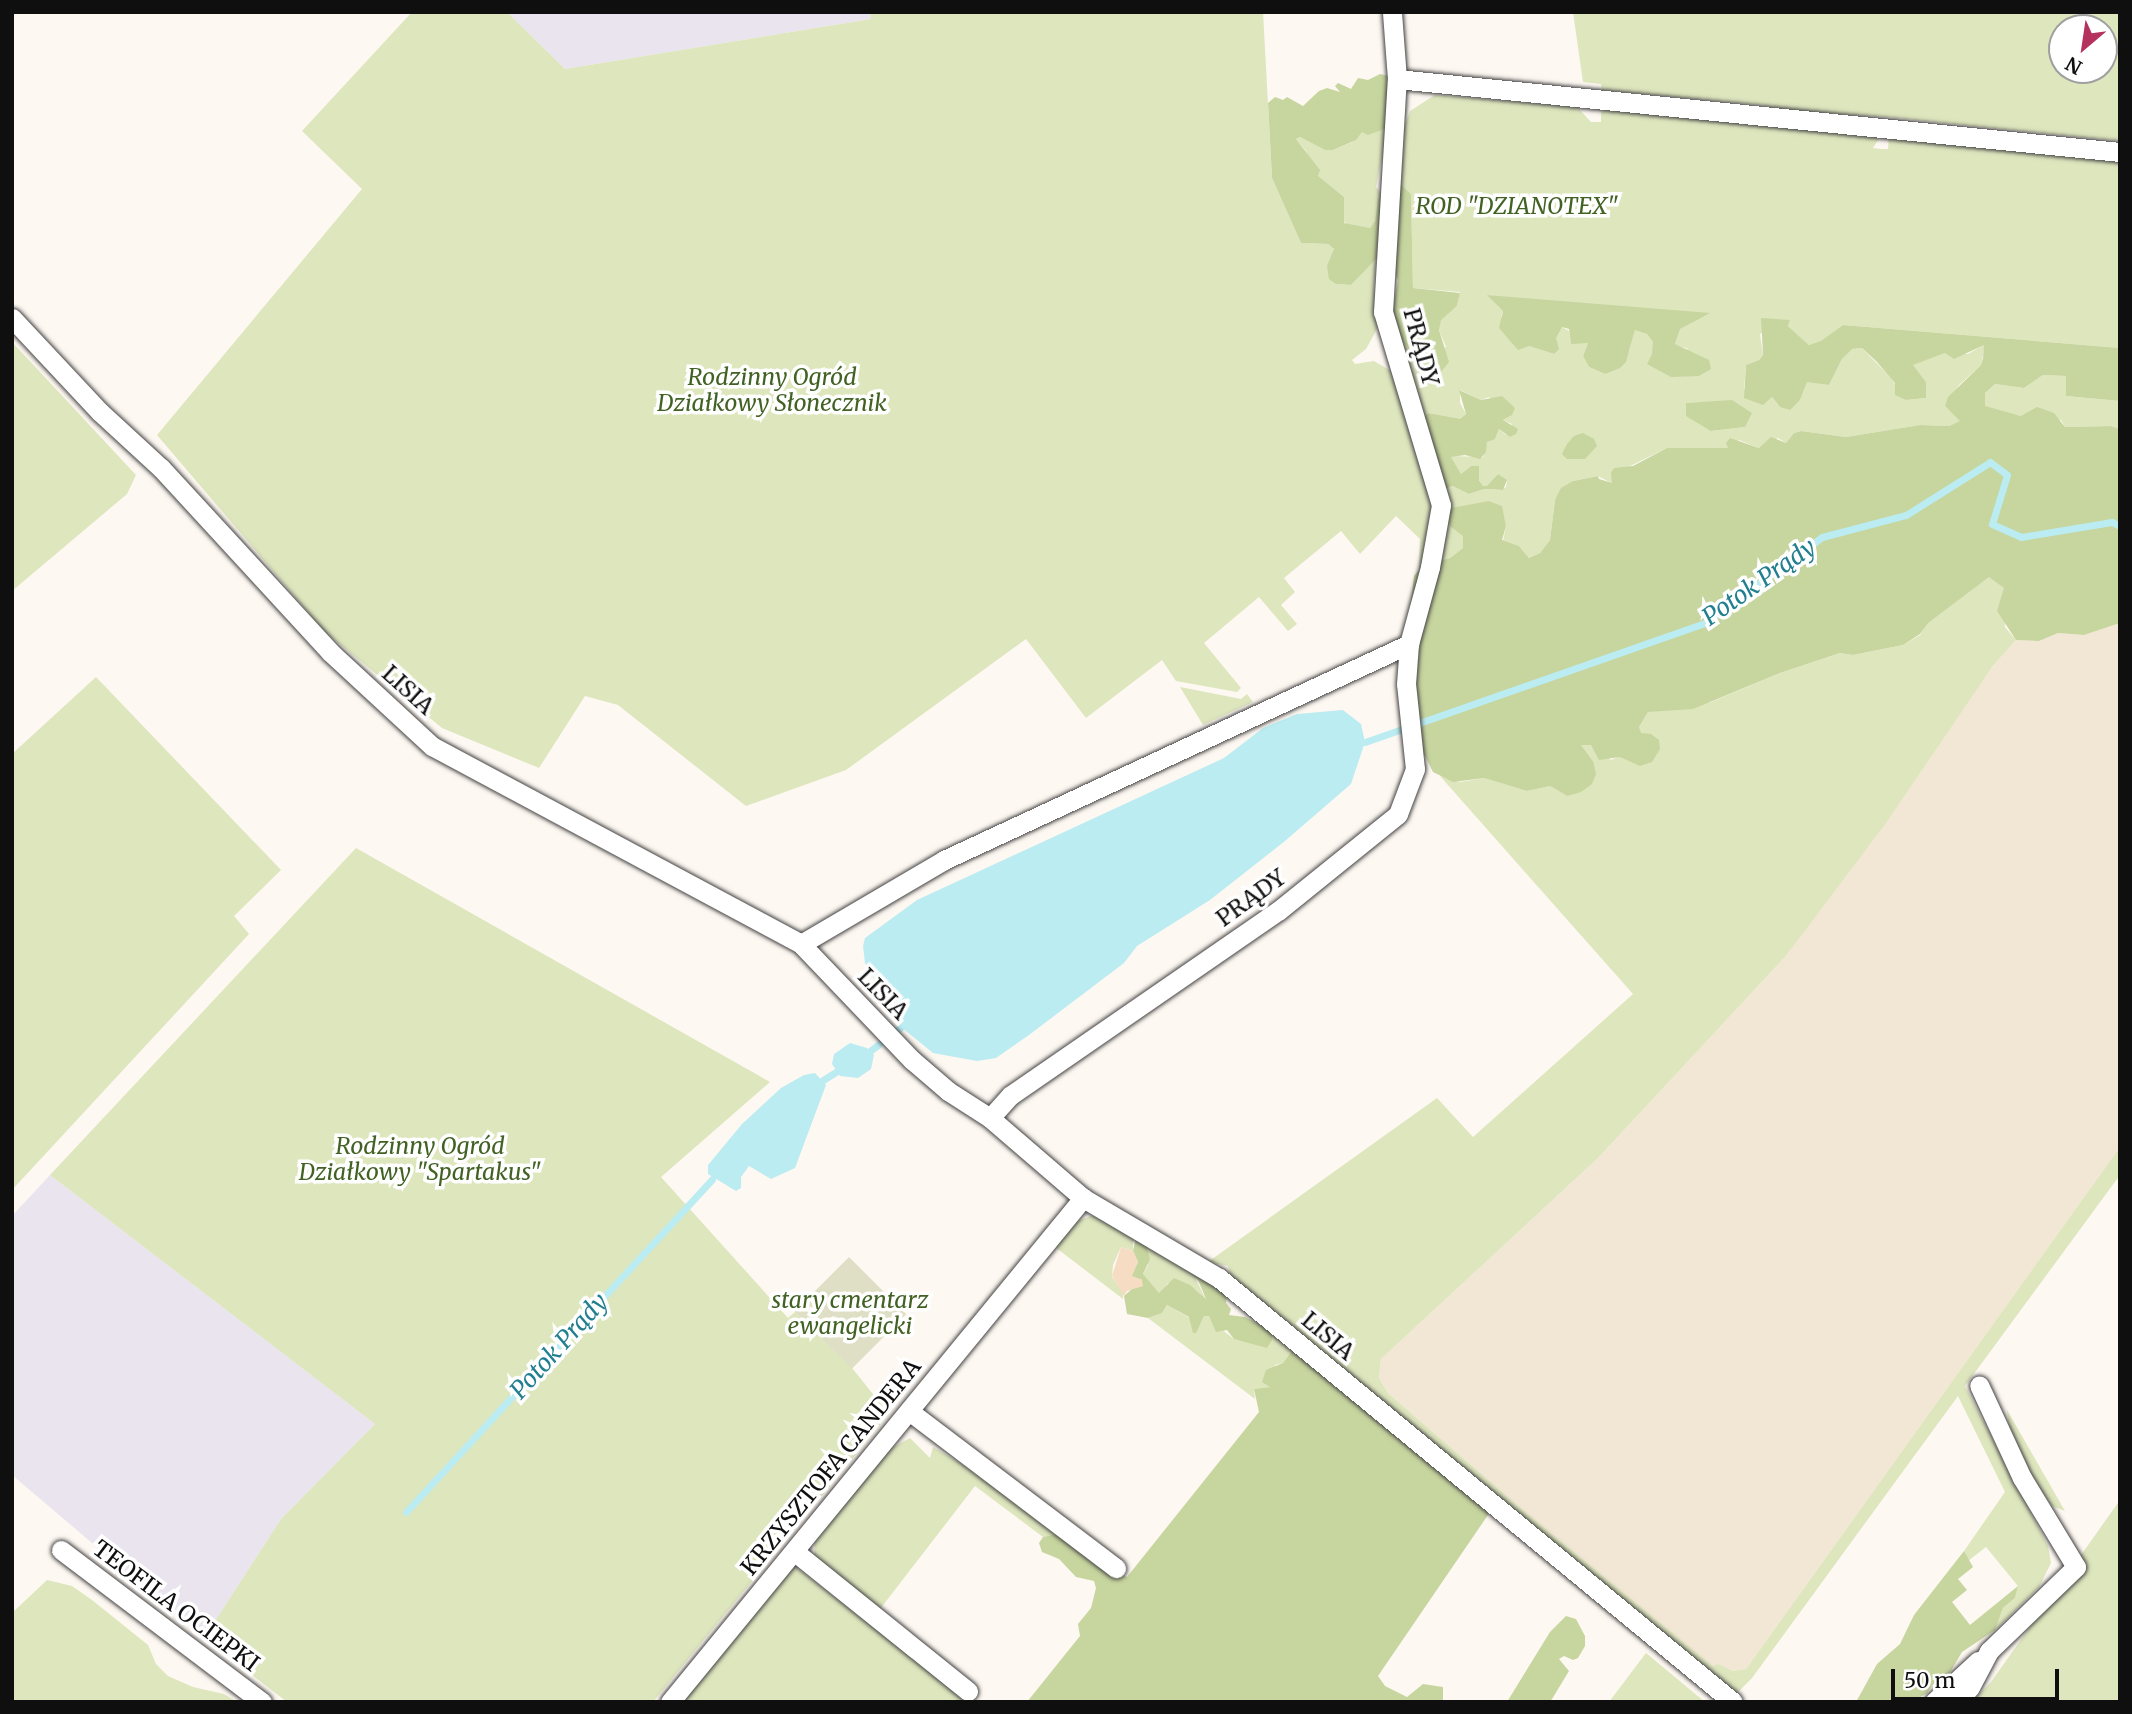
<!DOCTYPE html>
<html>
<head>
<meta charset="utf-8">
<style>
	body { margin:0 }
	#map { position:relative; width:2132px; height:1714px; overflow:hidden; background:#fef8f2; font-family:Merriweather,serif }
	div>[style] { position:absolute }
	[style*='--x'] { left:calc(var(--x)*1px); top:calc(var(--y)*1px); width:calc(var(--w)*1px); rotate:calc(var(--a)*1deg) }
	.industrial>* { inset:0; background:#e9e4ed }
	.farmland>* { inset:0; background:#f2e7d4 }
	.green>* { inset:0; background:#dee6be }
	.forest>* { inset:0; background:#c7d59f }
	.sand>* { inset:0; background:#f6dcc2 }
	.cemetery>* { inset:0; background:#dedfc4; transform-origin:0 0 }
	.water>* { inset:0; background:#bbecf1 }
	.stream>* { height:7px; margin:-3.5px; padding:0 3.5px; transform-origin:3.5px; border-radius:3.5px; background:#bbecf1 }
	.roads { filter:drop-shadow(0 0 2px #424242) drop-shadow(0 0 2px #424242) }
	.street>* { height:19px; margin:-9.5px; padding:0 9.5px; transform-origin:9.5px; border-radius:9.5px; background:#fff }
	span { translate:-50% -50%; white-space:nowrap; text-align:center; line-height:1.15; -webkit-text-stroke:7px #fff; paint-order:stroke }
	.park-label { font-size:23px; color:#426224; font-style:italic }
	.street-label { font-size:23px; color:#0f0f0f }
	.water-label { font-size:24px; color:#217f90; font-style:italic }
	.frame { position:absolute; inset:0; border:14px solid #0f0f0f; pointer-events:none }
	.north { position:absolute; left:2048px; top:14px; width:70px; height:70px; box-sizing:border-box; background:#fff; border:2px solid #9f9f9f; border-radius:50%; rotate:209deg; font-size:19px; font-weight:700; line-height:28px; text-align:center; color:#0f0f0f }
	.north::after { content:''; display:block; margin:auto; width:24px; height:32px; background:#b4325d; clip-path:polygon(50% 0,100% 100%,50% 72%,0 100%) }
	.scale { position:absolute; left:1891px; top:1669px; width:168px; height:32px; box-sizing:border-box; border:4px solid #0f0f0f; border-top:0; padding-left:9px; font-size:21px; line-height:24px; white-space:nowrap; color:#0f0f0f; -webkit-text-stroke:5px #fff; paint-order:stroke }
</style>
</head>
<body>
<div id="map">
	<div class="industrial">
		<div style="clip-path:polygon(507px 12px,870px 12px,871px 19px,565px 69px)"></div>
		<div style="clip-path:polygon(50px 1175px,375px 1424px,281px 1519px,204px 1638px,12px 1475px,12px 1216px)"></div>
	</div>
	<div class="farmland">
		<div style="clip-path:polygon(2120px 623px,2120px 1147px,1746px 1669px,1733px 1671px,1719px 1664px,1714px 1667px,1523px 1510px,1388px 1393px,1379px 1378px,1381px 1359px,1598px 1158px,1785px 957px,1992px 667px,2016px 640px,2039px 641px,2057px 633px,2084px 635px)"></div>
	</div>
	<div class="green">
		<div style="clip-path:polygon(412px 12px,507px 12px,565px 69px,871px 19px,870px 12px,1263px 12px,1272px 178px,1301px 243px,1328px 244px,1334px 249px,1331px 259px,1336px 284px,1351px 285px,1376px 258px,1374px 288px,1378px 327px,1366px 349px,1352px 360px,1355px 364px,1374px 361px,1391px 371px,1433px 510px,1422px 566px,1419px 570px,1420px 539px,1396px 516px,1360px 554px,1341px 531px,1284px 578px,1295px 592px,1281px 605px,1297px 624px,1288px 631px,1259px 597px,1204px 643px,1241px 688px,1237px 692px,1176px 681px,1162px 660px,1086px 718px,1026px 639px,846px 770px,746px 806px,618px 705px,585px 696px,539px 768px,442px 728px,325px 632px,157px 435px,362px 189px,302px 131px)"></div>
		<div style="clip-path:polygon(evenodd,1573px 12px,2120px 12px,2120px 141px,1886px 117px,1793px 111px,1762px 105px,1602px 90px,1601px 84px,1583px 82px,1573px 12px,2062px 28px,2104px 28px,2104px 70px,2062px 70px,2062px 28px)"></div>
		<div style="clip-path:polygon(evenodd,1435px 95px,1577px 107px,1591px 122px,1601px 122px,1601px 113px,1607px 109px,1874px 135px,1878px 140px,1873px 148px,1881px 149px,1888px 149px,1889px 136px,2120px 160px,2120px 348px,1843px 325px,1821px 342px,1809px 345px,1788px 326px,1790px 320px,1760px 334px,1763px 355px,1759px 360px,1746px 365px,1744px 389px,1772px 397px,1780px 407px,1800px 400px,1807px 381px,1829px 385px,1842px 359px,1851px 349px,1862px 348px,1891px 378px,1906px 400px,1926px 398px,1926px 382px,1912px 365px,1945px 353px,1968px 354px,1985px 344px,1981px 365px,1959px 385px,1945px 406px,1961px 421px,1949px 426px,1920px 425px,1846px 437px,1801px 431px,1794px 433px,1786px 443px,1778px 438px,1759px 448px,1739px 440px,1729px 448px,1667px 448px,1624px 469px,1613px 484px,1598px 476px,1573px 481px,1555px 500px,1550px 540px,1540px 553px,1529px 558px,1519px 546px,1503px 541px,1506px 526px,1501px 506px,1489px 501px,1463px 536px,1463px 548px,1450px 558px,1433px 563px,1440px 491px,1454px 486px,1469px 494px,1484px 489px,1500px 490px,1506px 487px,1507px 481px,1498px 474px,1487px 487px,1483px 486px,1471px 466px,1461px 474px,1450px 456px,1483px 457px,1488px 439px,1495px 439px,1499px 429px,1506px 435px,1512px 424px,1503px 420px,1510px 416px,1489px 397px,1481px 400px,1460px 390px,1460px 403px,1466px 414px,1459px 420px,1428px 413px,1423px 418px,1398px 335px,1418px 362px,1446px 347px,1439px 330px,1440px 320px,1457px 306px,1460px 292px,1413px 288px,1411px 194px,1396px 184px,1396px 149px,1410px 111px,1435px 95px,1488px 295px,1688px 324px,1679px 329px,1675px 345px,1689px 349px,1653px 354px,1653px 342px,1647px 334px,1635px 329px,1629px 352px,1605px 374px,1589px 367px,1583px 356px,1588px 343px,1571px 343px,1569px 331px,1562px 327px,1555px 338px,1554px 354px,1529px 346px,1501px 316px,1503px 311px,1488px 295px,1435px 95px,1714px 402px,1745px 427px,1712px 431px,1686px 403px,1714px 402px)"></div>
		<div style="clip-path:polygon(1389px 123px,1376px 187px,1381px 193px,1375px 221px,1370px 228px,1349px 225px,1344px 222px,1344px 197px,1317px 176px,1306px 151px,1296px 139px,1300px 137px,1325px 150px,1333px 150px,1352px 142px,1361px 132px)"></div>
		<div style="clip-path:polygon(12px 342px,136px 475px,127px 494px,12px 591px)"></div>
		<div style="clip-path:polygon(2043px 375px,2066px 376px,2066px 396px,2120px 401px,2120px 429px,2111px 426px,2065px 427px,2061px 420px,2021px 416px,1985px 407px,1985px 393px,1995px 384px,2024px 388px)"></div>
		<div style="clip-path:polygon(1990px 576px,2004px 588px,2005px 627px,2016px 640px,1992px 667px,1886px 823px,1785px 957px,1598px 1158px,1381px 1359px,1379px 1378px,1388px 1393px,1523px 1510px,1713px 1666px,1719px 1664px,1733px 1671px,1746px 1669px,2120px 1147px,2120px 1175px,1965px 1386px,2048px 1546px,2051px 1563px,2039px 1587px,1995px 1630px,2003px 1608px,2015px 1598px,2018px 1586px,1986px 1547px,1968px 1561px,1964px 1551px,2005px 1492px,1958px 1396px,1752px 1678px,1737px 1693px,1230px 1276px,1228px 1266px,1208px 1262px,1437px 1098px,1473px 1137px,1633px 994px,1440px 776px,1460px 782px,1484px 778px,1527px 791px,1550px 786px,1567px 796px,1593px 761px,1581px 745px,1591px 745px,1611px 760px,1620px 756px,1640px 733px,1639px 727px,1648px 712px,1711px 702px,1780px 673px,1840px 653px,1853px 655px,1903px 645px,1920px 635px,1927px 623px)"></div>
		<div style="clip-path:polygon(96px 677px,281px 870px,234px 916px,249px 934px,12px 1190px,12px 754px)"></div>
		<div style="clip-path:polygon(1180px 687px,1241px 699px,1247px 694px,1253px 702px,1203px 725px)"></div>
		<div style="clip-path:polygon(356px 848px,770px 1082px,661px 1177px,788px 1318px,795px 1312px,852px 1368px,889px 1414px,653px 1702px,287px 1702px,204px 1638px,281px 1519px,375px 1424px,50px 1175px)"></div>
		<div style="clip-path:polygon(1094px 1215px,1138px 1236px,1133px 1241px,1133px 1251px,1121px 1247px,1113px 1265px,1112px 1277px,1123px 1292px,1123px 1299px,1055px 1247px,1077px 1221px)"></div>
		<div style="clip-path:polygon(1153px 1245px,1191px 1269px,1206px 1300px,1196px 1290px,1168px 1283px,1160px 1294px,1154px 1288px,1143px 1274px,1148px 1265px,1147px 1248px)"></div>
		<div style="clip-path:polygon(1167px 1305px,1200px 1324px,1204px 1316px,1209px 1316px,1212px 1322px,1234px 1339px,1251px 1342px,1272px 1331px,1294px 1348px,1283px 1363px,1275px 1365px,1271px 1387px,1254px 1389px,1255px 1399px,1148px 1318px,1162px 1313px)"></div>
		<div style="clip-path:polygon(2007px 1410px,2065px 1511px,2052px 1506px,2028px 1471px,2009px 1430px)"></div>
		<div style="clip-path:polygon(910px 1438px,930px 1458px,933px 1447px,982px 1476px,1056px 1534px,1043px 1537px,975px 1486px,877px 1613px,814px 1556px,815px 1540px,888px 1450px)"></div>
		<div style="clip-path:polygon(2120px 1500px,2120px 1702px,1972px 1702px,1991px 1682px)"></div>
		<div style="clip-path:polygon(793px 1565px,970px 1702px,681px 1702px)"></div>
		<div style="clip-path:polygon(47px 1580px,72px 1586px,92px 1600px,148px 1645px,156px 1664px,168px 1676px,193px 1687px,224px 1694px,237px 1702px,12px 1702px,12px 1613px)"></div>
		<div style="clip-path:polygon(1646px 1653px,1705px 1702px,1609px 1702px)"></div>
	</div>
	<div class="forest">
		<div style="clip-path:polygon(1380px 74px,1394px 77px,1389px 123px,1384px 129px,1368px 135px,1362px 132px,1356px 140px,1333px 150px,1325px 150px,1300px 137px,1296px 139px,1320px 170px,1318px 176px,1344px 197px,1344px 223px,1370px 228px,1375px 221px,1378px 199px,1387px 184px,1402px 186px,1411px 194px,1413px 288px,1460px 293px,1457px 306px,1441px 320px,1439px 330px,1449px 362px,1441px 372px,1418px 362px,1390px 324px,1398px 280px,1395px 273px,1376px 259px,1351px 285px,1336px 284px,1329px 279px,1327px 266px,1334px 249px,1328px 244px,1301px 243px,1272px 178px,1268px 103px,1275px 97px,1283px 100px,1287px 97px,1303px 106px,1319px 91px,1327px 88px,1340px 92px,1335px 86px,1338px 83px,1351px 89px,1358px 78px,1368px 80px)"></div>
		<div style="clip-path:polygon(1487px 295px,1710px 313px,1680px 329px,1675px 344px,1709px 360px,1711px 369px,1699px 376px,1671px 377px,1647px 364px,1652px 354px,1653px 342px,1647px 334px,1635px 330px,1626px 362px,1620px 368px,1605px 374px,1589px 367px,1583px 356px,1588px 343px,1571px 344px,1569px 329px,1562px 327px,1556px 338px,1559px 349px,1554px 354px,1529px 346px,1518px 350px,1499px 328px,1503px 311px)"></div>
		<div style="clip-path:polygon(1761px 318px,1790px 320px,1788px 326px,1809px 345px,1821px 341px,1843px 325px,2120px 348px,2120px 401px,2066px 396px,2066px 376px,2043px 375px,2024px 388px,1995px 384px,1985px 393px,1985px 406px,2021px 416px,2037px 407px,2054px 413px,2065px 427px,2111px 426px,2120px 429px,2120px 623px,2084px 635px,2058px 633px,2039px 641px,2016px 640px,1997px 611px,2004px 588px,1989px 577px,1928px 623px,1920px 634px,1903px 645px,1853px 655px,1840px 653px,1780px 673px,1693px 709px,1648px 712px,1639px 727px,1641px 733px,1651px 734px,1659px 740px,1660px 749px,1652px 762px,1640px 766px,1620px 757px,1599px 760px,1591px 745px,1581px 745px,1593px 761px,1596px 774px,1592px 784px,1581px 792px,1567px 796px,1550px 786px,1527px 791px,1484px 778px,1453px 782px,1433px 772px,1425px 756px,1418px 750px,1411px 602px,1414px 576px,1422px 566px,1450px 558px,1463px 548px,1463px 536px,1450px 526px,1446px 509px,1489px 501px,1502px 506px,1506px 526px,1502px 540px,1519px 546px,1529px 558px,1540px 553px,1550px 540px,1555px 500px,1561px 488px,1573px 481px,1598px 476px,1599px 479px,1612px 483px,1611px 473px,1614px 468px,1633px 466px,1667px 448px,1728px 448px,1726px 443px,1730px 438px,1759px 448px,1771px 437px,1786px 443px,1794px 433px,1801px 431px,1846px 437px,1920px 425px,1949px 426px,1960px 421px,1945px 406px,1948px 397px,1981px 365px,1983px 358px,1984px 345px,1954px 359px,1945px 353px,1913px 365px,1926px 382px,1926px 398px,1906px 400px,1895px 395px,1895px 383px,1876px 361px,1862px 348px,1852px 349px,1842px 359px,1829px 385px,1807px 382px,1800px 400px,1790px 410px,1780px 407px,1772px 397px,1763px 405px,1744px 398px,1746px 365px,1759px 360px,1763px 355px)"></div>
		<div style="clip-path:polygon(1459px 390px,1481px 400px,1502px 396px,1515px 408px,1512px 415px,1503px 420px,1518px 429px,1516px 434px,1510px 437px,1499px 429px,1495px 439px,1487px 442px,1486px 452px,1480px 459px,1465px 455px,1451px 457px,1461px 474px,1471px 466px,1479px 466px,1479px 480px,1483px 486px,1487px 486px,1498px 474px,1507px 480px,1503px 490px,1484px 489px,1469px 494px,1453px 486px,1440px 491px,1423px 418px,1428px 413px,1460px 419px,1466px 414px)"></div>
		<div style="clip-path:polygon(1732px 400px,1752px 413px,1745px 427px,1711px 431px,1686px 416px,1686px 403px)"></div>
		<div style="clip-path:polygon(1583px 433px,1594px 439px,1597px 446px,1585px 459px,1567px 459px,1562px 454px,1567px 444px,1574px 436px)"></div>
		<div style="clip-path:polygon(1136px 1236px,1153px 1245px,1147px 1248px,1150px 1259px,1143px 1274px,1159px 1293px,1174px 1278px,1190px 1285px,1206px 1299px,1198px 1280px,1191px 1274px,1193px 1271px,1227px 1296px,1226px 1303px,1231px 1309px,1229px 1315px,1245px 1317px,1272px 1331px,1272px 1340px,1267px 1348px,1234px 1339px,1227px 1330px,1216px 1332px,1209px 1316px,1204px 1316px,1196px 1333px,1193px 1333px,1189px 1317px,1167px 1305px,1162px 1313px,1148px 1318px,1127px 1314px,1124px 1296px,1142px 1280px,1131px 1276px,1138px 1262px,1133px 1251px)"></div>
		<div style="clip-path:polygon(1294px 1348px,1490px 1512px,1378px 1676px,1385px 1686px,1407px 1697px,1423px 1684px,1443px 1687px,1443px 1702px,1027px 1702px,1080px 1636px,1078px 1624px,1091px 1608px,1096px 1588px,1094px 1581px,1076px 1577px,1059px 1559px,1042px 1552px,1039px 1543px,1043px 1537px,1056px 1534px,1127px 1577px,1259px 1412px,1254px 1389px,1270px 1387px,1262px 1382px,1266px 1370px,1283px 1363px)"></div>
		<div style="clip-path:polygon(1964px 1551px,1973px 1567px,1958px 1579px,1967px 1590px,1952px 1602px,1970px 1625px,2018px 1586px,2015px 1598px,2003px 1608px,1995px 1630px,1962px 1652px,1949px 1674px,1937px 1679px,1927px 1693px,1912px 1702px,1856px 1702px,1877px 1664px,1900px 1644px,1914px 1615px)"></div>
		<div style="clip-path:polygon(1566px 1616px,1576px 1619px,1585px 1636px,1585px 1646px,1578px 1658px,1573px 1660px,1564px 1656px,1559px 1659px,1569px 1671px,1552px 1699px,1549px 1702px,1507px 1702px,1550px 1632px)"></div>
	</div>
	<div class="sand">
		<div style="clip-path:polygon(1121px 1247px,1133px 1251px,1138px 1262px,1132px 1276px,1142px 1280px,1143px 1286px,1127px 1291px,1124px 1296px,1112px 1276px)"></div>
	</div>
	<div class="cemetery">
		<div style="left:849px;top:1257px;width:81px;height:77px;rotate:45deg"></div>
	</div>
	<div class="water">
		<div style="clip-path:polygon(1343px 710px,1361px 724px,1365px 742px,1351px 784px,1285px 841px,1210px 900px,1137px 946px,1124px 963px,1029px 1035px,996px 1058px,977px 1061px,933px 1053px,901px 1027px,865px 963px,863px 946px,865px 938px,917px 900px,1224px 758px,1263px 728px,1297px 714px)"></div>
		<div style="clip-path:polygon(850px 1043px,867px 1048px,874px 1055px,871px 1069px,858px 1078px,840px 1076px,832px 1064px,834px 1054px)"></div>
		<div style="clip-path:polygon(815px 1073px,826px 1085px,795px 1168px,771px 1179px,749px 1166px,741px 1177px,741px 1188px,736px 1191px,708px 1174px,708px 1165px,742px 1124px,781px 1088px,804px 1075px)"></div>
	</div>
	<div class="stream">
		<div style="--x:1365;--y:742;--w:360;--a:-19.3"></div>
		<div style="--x:1705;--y:623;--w:145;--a:-36.3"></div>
		<div style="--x:1822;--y:537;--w:87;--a:-14.7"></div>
		<div style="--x:1906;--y:515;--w:99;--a:-32.2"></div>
		<div style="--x:1990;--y:462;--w:21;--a:37"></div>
		<div style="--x:2007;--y:475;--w:51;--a:107"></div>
		<div style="--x:1992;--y:524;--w:32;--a:24"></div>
		<div style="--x:2021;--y:537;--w:92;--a:-9.4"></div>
		<div style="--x:2112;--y:522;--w:9;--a:27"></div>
		<div style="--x:897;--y:1030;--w:5;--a:-37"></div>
		<div style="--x:870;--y:1051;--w:11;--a:-38"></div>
		<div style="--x:823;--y:1080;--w:15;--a:-32"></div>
		<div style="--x:406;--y:1512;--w:452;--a:-47.4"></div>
	</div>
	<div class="roads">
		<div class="street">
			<div style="--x:1397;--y:79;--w:727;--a:5.77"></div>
			<div style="--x:12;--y:318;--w:129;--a:46.9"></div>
			<div style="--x:100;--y:412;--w:83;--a:42.6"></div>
			<div style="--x:161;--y:468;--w:250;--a:47.4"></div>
			<div style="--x:330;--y:652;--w:139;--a:42.7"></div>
			<div style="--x:432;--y:746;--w:419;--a:28.2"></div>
			<div style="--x:801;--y:944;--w:161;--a:46.3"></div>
			<div style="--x:912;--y:1060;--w:48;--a:40.7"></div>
			<div style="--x:948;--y:1091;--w:50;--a:32.7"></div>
			<div style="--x:990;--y:1118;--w:123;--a:40.7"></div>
			<div style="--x:1083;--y:1198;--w:158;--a:30.5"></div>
			<div style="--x:1219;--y:1278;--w:666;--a:39.52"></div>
			<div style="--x:801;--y:944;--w:166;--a:-30.4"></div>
			<div style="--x:944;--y:860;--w:513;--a:-24.92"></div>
			<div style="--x:1409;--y:644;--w:80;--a:-74.7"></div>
			<div style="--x:1430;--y:567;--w:63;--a:-79.9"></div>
			<div style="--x:1441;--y:505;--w:202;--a:-106.7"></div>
			<div style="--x:1383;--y:312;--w:233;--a:-86.6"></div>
			<div style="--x:1397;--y:79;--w:67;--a:-94.3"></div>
			<div style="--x:990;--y:1118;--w:31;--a:-48"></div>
			<div style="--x:1011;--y:1095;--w:324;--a:-34.6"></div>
			<div style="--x:1278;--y:911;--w:154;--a:-38.9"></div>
			<div style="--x:1398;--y:814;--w:48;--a:-69.3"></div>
			<div style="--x:1415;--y:769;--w:85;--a:-96"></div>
			<div style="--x:1406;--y:684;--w:40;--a:-85.7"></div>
			<div style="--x:909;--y:1411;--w:260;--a:37.2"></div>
			<div style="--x:61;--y:1550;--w:252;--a:37.1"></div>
			<div style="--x:795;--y:1552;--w:222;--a:38.8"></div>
			<div style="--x:670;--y:1702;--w:652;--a:-50.67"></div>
			<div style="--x:1934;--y:1702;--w:60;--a:-43"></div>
			<div style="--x:1957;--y:1702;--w:20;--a:-49"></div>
			<div style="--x:1970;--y:1687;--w:41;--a:-62.2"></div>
			<div style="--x:1989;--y:1651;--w:121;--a:-44"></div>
			<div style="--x:2076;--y:1567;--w:104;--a:-121.2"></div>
			<div style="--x:2022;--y:1478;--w:102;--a:-114.8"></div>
		</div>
	</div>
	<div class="park-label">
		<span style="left:1517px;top:206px">ROD "DZIANOTEX"</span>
		<span style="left:772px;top:390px">Rodzinny Ogród<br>Działkowy Słonecznik</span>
		<span style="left:420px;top:1159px">Rodzinny Ogród<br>Działkowy "Spartakus"</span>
		<span style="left:850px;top:1313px">stary cmentarz<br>ewangelicki</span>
	</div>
	<div class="street-label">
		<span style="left:1421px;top:347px;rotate:75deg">PRĄDY</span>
		<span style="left:408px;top:690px;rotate:42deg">LISIA</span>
		<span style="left:1251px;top:898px;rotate:-36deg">PRĄDY</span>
		<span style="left:883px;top:994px;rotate:46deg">LISIA</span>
		<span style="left:1328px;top:1336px;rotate:40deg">LISIA</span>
		<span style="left:831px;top:1467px;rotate:-51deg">KRZYSZTOFA CANDERA</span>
		<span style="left:176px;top:1606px;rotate:37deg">TEOFILA OCIEPKI</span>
	</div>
	<div class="water-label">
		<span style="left:1759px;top:582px;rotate:-35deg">Potok Prądy</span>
		<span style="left:559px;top:1346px;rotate:-48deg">Potok Prądy</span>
	</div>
	<div class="frame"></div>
	<div class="north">N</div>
	<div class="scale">50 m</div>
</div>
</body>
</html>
